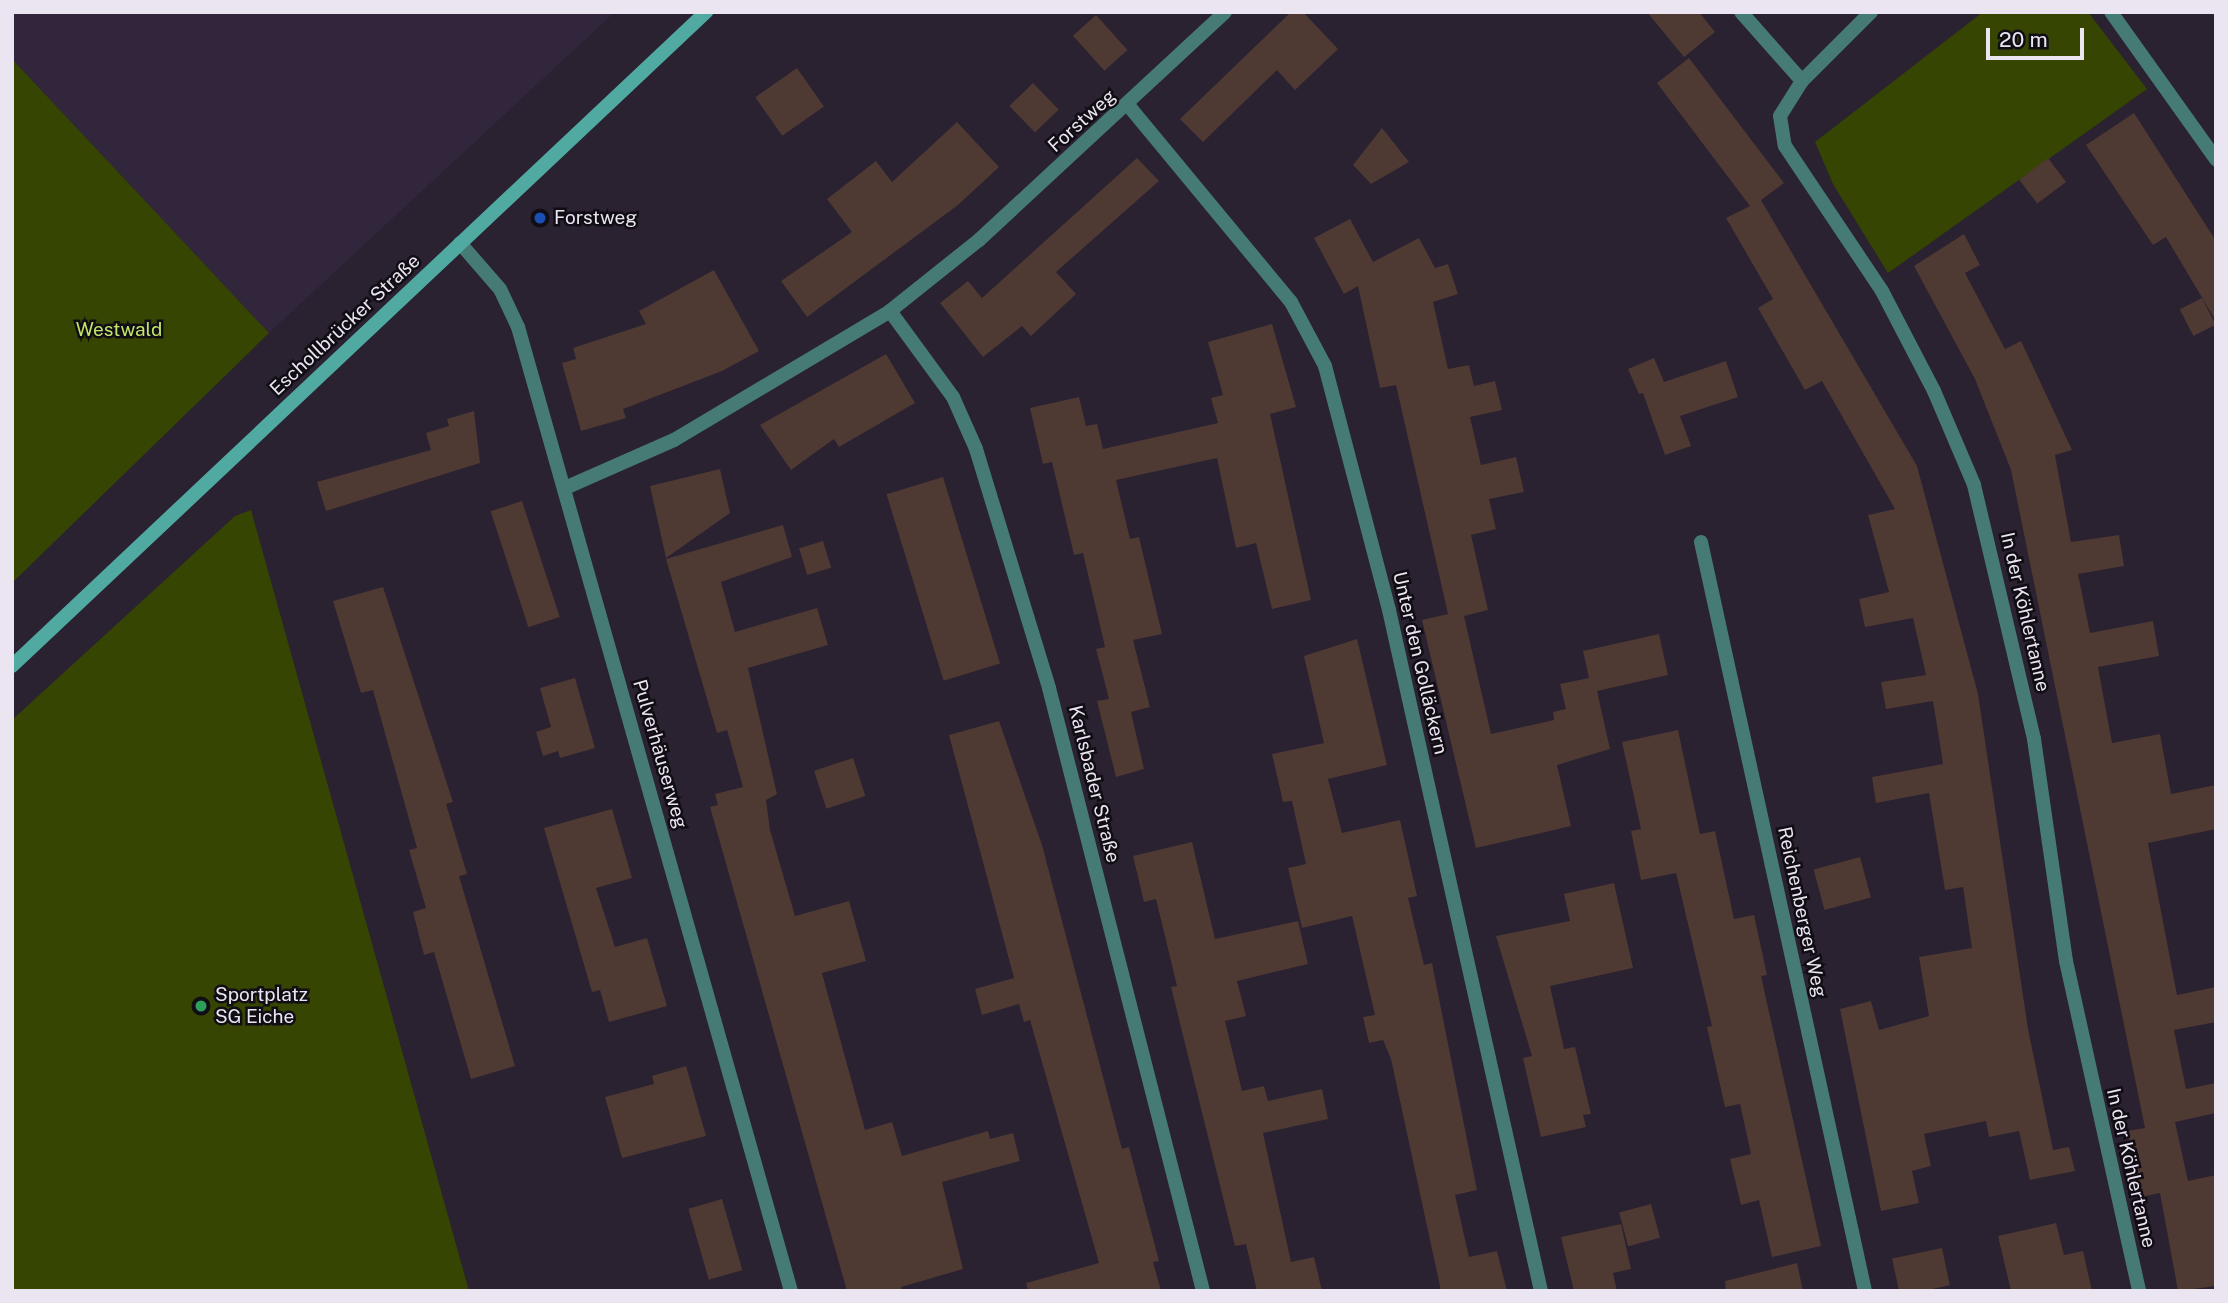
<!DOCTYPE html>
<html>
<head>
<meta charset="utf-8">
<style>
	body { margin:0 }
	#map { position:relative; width:2228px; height:1303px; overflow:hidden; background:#2a2131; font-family:"Public Sans",sans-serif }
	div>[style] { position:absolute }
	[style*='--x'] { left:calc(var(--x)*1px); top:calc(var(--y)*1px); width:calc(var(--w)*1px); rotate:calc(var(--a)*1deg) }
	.built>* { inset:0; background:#32263c }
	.green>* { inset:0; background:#364602 }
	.building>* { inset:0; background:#4e3933; transform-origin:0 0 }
	.street>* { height:14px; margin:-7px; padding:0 7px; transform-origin:7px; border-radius:7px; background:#457a75 }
	.secondary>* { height:14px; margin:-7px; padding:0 7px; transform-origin:7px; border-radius:7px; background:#50aaa2 }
	.dots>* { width:19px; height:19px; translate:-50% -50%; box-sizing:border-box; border:4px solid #110d14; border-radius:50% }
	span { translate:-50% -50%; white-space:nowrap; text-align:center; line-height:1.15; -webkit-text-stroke:5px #110d14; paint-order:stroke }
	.street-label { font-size:19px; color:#ebe5f1 }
	.poi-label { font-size:19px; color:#ebe5f1 }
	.left { translate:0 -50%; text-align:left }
	.park-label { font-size:19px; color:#c2e768 }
	.frame { position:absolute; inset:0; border:14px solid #ebe5f1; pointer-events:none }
	.scale { position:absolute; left:1986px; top:28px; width:98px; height:32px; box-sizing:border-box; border:4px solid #ebe5f1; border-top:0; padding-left:9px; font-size:21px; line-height:24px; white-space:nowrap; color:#ebe5f1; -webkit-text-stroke:5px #110d14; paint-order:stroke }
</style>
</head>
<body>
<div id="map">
	<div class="built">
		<div style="clip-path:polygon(12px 12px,615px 12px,269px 333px,12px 59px)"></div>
	</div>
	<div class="green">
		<div style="clip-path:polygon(1983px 12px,2088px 12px,2147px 89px,1888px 273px,1833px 184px,1815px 142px)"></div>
		<div style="clip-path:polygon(12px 59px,269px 333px,12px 583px)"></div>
		<div style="clip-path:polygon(251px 510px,469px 1291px,12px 1291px,12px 720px,235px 516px)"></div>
	</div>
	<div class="building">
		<div style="clip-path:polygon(1291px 12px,1303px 12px,1338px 49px,1295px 90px,1277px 70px,1203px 142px,1180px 119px)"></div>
		<div style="clip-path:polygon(1647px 12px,1699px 12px,1715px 32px,1684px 57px)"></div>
		<div style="left:1096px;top:15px;width:47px;height:31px;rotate:48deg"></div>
		<div style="clip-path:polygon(1689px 58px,1784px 183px,1761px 200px,1917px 466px,1978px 694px,2028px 1029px,2053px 1150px,2069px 1147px,2075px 1171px,2030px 1180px,2019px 1131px,1989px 1137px,1986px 1121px,1924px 1134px,1931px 1166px,1912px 1171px,1919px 1203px,1881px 1211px,1840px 1009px,1871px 1001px,1879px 1030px,1929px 1016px,1919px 957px,1972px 948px,1963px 887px,1945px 890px,1929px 793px,1876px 803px,1872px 777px,1943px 764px,1938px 732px,1933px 701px,1886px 709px,1881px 682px,1926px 675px,1913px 618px,1865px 627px,1859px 599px,1889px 592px,1868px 515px,1895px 509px,1822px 381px,1805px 390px,1758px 308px,1773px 299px,1726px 218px,1750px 206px,1657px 83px)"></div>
		<div style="left:797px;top:68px;width:47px;height:51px;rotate:55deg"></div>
		<div style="left:1033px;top:83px;width:37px;height:33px;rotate:46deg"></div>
		<div style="clip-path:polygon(2134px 113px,2216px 241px,2216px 321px,2166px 237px,2153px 245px,2086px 145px)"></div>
		<div style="clip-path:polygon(957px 122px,999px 167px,958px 205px,807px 317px,781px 281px,852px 232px,827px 199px,876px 161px,892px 182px)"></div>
		<div style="clip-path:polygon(1382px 128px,1409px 162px,1371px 184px,1353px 165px)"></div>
		<div style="clip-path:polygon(1137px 158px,1159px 181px,1056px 272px,1076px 294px,1031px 336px,1022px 326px,983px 357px,940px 303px,968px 281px,982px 298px)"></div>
		<div style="left:2048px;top:158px;width:30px;height:36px;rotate:53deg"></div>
		<div style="clip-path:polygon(1350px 219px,1373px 262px,1419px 238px,1435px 268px,1448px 264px,1458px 294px,1433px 302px,1448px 369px,1469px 365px,1474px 386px,1495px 381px,1502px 410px,1470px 417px,1481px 465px,1516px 457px,1524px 492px,1489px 499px,1496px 529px,1471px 535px,1488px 610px,1464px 616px,1491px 734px,1554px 720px,1553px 712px,1566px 709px,1560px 684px,1589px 678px,1583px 651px,1659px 634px,1668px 675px,1597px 691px,1610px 749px,1557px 765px,1571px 826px,1476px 848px,1422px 620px,1448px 614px,1396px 385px,1380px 388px,1358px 286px,1344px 294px,1314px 238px)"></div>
		<div style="clip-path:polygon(1964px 234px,1980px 265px,1965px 273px,2005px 349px,2021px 341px,2072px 450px,2055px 455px,2071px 542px,2119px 535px,2124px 566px,2078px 574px,2090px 633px,2153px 621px,2159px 656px,2098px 667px,2112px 743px,2160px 734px,2171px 794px,2216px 785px,2216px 829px,2148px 843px,2177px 995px,2216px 987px,2216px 1022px,2174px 1030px,2186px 1089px,2216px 1083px,2216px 1113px,2175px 1122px,2188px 1181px,2216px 1175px,2216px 1286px,2178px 1291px,2160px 1193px,2141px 1197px,2127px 1131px,2145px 1128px,2011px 470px,1975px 379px,1914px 266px)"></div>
		<div style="clip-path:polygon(714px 270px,759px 351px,722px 371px,623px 409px,626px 418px,581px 431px,562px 363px,576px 359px,573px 348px,646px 324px,639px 311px)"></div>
		<div style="left:2202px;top:298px;width:30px;height:25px;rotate:63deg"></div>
		<div style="clip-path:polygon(1272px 324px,1296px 407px,1270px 414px,1311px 600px,1272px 609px,1256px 543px,1236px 548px,1217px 458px,1116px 480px,1130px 539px,1139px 537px,1162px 634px,1133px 640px,1150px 707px,1131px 712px,1144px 769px,1116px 777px,1097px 701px,1109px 699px,1096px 649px,1105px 647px,1083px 553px,1074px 555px,1052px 462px,1043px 464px,1030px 408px,1079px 397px,1086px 426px,1097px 424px,1103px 449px,1218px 423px,1211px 398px,1223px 395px,1208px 342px)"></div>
		<div style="clip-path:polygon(886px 354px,915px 403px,839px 447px,834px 439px,791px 470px,760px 425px)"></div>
		<div style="clip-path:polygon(1654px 358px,1664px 382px,1726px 361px,1738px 397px,1680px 416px,1691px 446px,1665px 455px,1643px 393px,1639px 394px,1628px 369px)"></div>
		<div style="clip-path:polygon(474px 411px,480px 463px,326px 511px,317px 482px,431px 450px,426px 433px,449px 426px,447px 419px)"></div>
		<div style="clip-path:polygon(720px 469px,730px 513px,666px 558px,650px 486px)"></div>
		<div style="left:943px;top:477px;width:195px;height:59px;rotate:73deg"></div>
		<div style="left:522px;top:501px;width:122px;height:33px;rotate:72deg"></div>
		<div style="clip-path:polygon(783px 525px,792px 557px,721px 582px,735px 632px,817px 608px,828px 645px,748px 668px,777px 794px,766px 800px,770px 830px,795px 916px,849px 901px,866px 961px,822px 973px,865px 1130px,892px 1122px,902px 1156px,988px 1131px,990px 1139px,1013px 1133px,1020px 1161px,942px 1182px,963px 1269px,901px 1287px,902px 1291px,847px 1291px,710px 807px,718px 805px,715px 794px,743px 787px,727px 730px,717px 733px,666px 559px)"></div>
		<div style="left:823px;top:541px;width:28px;height:25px;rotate:73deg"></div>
		<div style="clip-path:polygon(383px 587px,453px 802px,446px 804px,467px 874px,459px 876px,515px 1066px,471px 1079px,434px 952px,424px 955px,413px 912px,426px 908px,409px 850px,417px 848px,373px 690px,361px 693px,333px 601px)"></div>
		<div style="clip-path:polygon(1357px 639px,1387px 765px,1328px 779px,1342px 833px,1400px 820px,1417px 896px,1408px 898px,1424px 965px,1432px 963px,1477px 1190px,1455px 1195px,1469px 1257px,1497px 1251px,1507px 1291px,1441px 1291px,1391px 1059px,1383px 1040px,1369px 1043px,1363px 1017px,1375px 1015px,1352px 916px,1302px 928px,1288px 868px,1306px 864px,1292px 801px,1283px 802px,1272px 754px,1324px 743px,1304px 656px)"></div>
		<div style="clip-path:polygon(575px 678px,595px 748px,560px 758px,558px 751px,543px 756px,536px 732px,551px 727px,540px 688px)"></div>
		<div style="clip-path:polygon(999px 721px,1042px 845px,1122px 1149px,1129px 1147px,1159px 1261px,1153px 1262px,1161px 1291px,1028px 1291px,1026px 1283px,1099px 1263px,1030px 1020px,1024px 1022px,1019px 1004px,982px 1015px,975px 989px,1014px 978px,949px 735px)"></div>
		<div style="clip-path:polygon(1678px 730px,1700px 834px,1715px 831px,1734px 919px,1754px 915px,1767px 975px,1761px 976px,1821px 1246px,1772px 1257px,1759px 1200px,1741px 1205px,1730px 1159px,1751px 1154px,1740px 1104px,1725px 1107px,1707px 1027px,1712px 1026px,1676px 873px,1641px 880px,1631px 831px,1641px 829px,1622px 742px)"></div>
		<div style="left:853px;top:758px;width:40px;height:41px;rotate:72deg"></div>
		<div style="clip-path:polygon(612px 809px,632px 878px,596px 888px,615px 947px,647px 938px,667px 1006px,609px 1022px,600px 990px,592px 992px,544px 828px)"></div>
		<div style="clip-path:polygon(1192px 842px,1215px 939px,1298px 921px,1308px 964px,1237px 981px,1246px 1016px,1225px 1021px,1242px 1091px,1264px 1086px,1268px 1101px,1322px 1089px,1328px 1119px,1263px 1133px,1291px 1262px,1314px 1257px,1322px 1291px,1257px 1291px,1246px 1244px,1235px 1246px,1171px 987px,1177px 986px,1156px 899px,1144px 902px,1133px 856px)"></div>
		<div style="left:1860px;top:857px;width:42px;height:48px;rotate:75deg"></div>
		<div style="clip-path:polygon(1614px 883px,1633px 968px,1550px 986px,1564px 1049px,1575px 1047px,1591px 1114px,1583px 1115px,1586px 1127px,1541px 1137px,1523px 1058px,1532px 1056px,1496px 936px,1570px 921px,1564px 894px)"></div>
		<div style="clip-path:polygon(686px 1066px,706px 1136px,622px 1158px,605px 1097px,654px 1084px,652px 1076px)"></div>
		<div style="left:722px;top:1199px;width:74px;height:35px;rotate:74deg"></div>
		<div style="left:1651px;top:1204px;width:35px;height:33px;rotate:75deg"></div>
		<div style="clip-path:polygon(2056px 1223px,2064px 1255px,2083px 1251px,2092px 1291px,2011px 1291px,1998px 1236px)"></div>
		<div style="clip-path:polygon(1621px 1224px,1631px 1269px,1613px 1273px,1617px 1291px,1574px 1291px,1561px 1237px)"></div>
		<div style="left:1942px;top:1248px;width:38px;height:51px;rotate:78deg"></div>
		<div style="clip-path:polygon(1797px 1263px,1803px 1291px,1726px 1291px,1725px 1281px)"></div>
	</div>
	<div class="street">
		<div style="--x:1741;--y:12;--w:92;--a:48.5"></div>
		<div style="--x:1871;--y:12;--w:98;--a:135"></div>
		<div style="--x:1802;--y:81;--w:41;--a:122.2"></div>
		<div style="--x:1780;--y:116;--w:30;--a:81"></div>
		<div style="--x:1785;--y:146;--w:174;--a:56.2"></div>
		<div style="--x:1882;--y:291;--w:113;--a:62.5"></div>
		<div style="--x:1934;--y:391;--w:102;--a:66.9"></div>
		<div style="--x:1974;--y:485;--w:261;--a:76.7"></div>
		<div style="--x:2034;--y:739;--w:224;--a:81.8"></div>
		<div style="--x:2066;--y:961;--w:338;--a:77.5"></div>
		<div style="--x:2111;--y:12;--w:181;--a:54.5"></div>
		<div style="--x:1128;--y:105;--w:256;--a:50.4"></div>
		<div style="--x:1291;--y:302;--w:72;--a:62"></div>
		<div style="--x:1325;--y:366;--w:252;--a:75.3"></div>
		<div style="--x:1389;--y:610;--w:698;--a:77.42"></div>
		<div style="--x:460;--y:243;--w:61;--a:49"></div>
		<div style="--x:500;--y:289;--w:42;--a:64.7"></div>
		<div style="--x:518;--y:327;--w:1002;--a:74.19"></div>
		<div style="--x:890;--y:311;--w:107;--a:53.8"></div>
		<div style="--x:953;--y:397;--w:57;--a:66.1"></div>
		<div style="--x:976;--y:449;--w:250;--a:73"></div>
		<div style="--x:1049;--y:688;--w:622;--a:75.67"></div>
		<div style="--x:565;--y:488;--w:119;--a:-23.8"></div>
		<div style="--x:674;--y:440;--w:252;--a:-30.8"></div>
		<div style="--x:890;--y:311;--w:114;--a:-38.6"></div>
		<div style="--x:979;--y:240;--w:335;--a:-42.8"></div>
		<div style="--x:1701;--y:542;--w:767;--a:77.65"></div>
	</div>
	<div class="secondary">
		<div style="--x:12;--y:666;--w:954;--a:-43.3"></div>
	</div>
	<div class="dots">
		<div style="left:540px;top:218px;background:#1a4fb4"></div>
		<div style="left:201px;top:1006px;background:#2e9e5b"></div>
	</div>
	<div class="street-label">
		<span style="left:1082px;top:121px;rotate:-42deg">Forstweg</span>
		<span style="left:345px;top:325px;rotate:-43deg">Eschollbrücker Straße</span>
		<span style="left:2025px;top:612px;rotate:77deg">In der Köhlertanne</span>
		<span style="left:1420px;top:663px;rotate:77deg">Unter den Golläckern</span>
		<span style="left:660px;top:754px;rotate:74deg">Pulverhäuserweg</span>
		<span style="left:1094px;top:784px;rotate:76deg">Karlsbader Straße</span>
		<span style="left:1802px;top:912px;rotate:78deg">Reichenberger Weg</span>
		<span style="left:2131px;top:1168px;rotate:77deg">In der Köhlertanne</span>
	</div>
	<div class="poi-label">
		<span class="left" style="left:554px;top:218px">Forstweg</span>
		<span class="left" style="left:215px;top:1006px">Sportplatz<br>SG Eiche</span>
	</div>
	<div class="park-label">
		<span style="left:119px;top:330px">Westwald</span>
	</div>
	<div class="frame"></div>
	<div class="scale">20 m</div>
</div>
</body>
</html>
